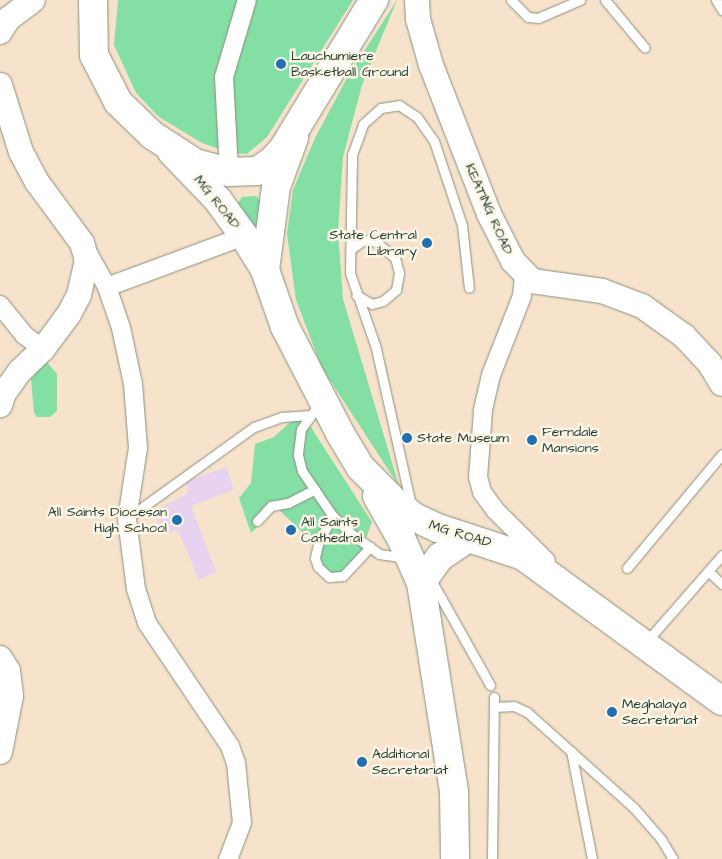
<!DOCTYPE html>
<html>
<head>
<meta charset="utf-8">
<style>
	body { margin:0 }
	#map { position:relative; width:722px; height:859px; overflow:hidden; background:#f7e3cb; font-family:"Architects Daughter",sans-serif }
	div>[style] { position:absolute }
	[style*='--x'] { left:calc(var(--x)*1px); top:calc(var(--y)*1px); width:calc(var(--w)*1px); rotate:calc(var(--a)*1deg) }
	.built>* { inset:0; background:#e7d2ef }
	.green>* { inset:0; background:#84dfa5 }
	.roads { filter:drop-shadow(0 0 1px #8b9080) drop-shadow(0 0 1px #8b9080) }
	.lane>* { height:9px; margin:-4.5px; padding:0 4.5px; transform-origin:4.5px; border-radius:4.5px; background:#fff }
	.street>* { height:18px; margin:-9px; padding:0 9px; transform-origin:9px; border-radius:9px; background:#fff }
	.secondary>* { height:24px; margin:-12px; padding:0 12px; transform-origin:12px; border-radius:12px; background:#fff }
	.primary>* { height:28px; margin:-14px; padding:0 14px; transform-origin:14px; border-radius:14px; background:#fff }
	.highway>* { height:28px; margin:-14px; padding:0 14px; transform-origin:14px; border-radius:14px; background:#fff }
	.dots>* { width:14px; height:14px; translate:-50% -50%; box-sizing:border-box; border:2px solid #fcf5e5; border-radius:50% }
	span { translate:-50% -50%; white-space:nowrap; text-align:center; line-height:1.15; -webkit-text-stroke:5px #fcf5e5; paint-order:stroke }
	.poi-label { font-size:14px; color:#1f3d34 }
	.left { translate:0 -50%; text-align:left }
	.right { translate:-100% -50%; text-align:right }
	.street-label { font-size:14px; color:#1f3d34 }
</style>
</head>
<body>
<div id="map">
	<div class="built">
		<div style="clip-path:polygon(226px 467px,234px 490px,191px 506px,216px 572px,199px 580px,178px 530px,163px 535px,153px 511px,185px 495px,189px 491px,185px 482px)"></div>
	</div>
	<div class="green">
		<div style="clip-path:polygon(118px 0,353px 0,267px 137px,247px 154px,231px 153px,202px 143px,159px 117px,136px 93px,114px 45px)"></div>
		<div style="clip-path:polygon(397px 0,362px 85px,343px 157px,338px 231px,343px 299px,399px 486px,322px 368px,296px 300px,287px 234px,293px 190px,315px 138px,347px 78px)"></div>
		<div style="clip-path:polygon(256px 196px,260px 200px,263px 241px,242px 216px,238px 203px,242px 197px)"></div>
		<div style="clip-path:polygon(46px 361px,57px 374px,57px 411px,50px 417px,37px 417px,34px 413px,31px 379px)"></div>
		<div style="clip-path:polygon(301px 412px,372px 522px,361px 552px,348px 569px,337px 574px,328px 574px,317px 565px,320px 549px,277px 508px,251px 533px,239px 498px,251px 483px,255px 444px,274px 437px)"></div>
	</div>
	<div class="roads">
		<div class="lane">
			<div style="--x:511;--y:0;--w:24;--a:45"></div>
			<div style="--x:528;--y:17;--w:10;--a:6"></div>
			<div style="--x:538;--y:18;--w:46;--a:-23.2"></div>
			<div style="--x:605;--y:0;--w:62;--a:50.2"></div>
			<div style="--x:716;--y:0;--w:12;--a:59"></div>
			<div style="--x:351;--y:249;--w:16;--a:-35"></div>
			<div style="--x:364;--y:240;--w:12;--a:9"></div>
			<div style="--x:376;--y:242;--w:25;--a:40"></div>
			<div style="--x:395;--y:258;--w:16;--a:75"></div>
			<div style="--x:399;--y:273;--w:17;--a:100"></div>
			<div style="--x:396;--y:290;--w:17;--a:140"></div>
			<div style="--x:383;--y:301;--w:11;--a:165"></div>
			<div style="--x:372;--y:304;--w:18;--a:-151"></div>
			<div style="--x:320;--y:403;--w:32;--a:126"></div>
			<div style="--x:301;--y:429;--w:26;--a:97"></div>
			<div style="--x:298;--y:455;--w:16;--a:76"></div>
			<div style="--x:302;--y:471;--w:53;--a:55.7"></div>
			<div style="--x:332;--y:515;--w:24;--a:45"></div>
			<div style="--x:349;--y:532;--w:37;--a:36"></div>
			<div style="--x:379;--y:554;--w:27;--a:8"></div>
			<div style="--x:411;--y:505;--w:161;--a:-102.6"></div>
			<div style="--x:376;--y:348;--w:79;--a:-109.1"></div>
			<div style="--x:350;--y:273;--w:118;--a:-89"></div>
			<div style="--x:352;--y:155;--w:33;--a:-70"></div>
			<div style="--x:363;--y:124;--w:24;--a:-42"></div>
			<div style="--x:381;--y:108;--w:18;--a:-9"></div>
			<div style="--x:399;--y:105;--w:22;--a:34"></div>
			<div style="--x:417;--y:117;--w:29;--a:55"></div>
			<div style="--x:434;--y:141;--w:89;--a:71.6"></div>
			<div style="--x:462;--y:225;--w:63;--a:83.7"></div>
			<div style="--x:333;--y:516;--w:28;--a:120"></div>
			<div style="--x:319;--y:540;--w:18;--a:103"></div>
			<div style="--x:315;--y:558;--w:9;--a:72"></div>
			<div style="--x:318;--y:567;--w:15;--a:42"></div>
			<div style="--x:329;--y:577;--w:14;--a:-4"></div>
			<div style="--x:343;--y:576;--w:40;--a:-47"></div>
			<div style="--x:129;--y:517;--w:154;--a:-35.8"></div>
			<div style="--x:254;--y:427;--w:30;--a:-20"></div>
			<div style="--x:282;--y:417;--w:28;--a:-4"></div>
			<div style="--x:257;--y:521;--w:21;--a:-47"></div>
			<div style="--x:271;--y:506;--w:17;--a:-10"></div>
			<div style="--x:288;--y:503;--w:30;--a:-27"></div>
			<div style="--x:627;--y:568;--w:148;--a:-50.2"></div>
			<div style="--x:708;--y:571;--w:19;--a:43"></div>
			<div style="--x:430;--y:578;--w:123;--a:60.7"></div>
			<div style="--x:647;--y:641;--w:114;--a:-48.9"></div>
			<div style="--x:494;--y:707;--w:20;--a:-3"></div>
			<div style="--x:514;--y:706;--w:14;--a:25"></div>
			<div style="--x:527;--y:712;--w:144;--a:41.9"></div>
			<div style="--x:634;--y:808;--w:41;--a:48.9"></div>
			<div style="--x:661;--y:839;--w:23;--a:59"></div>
			<div style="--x:571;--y:751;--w:110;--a:79"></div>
			<div style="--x:492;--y:859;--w:162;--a:-89.3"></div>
		</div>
		<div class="street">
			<div style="--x:229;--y:172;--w:95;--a:-93"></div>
			<div style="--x:224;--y:77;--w:80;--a:-73.4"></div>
			<div style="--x:85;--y:248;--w:45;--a:60.6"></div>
			<div style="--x:107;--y:287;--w:43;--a:71.1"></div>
			<div style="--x:121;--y:328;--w:57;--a:77.9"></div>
			<div style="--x:133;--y:384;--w:64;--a:85.5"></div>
			<div style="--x:138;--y:448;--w:72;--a:98.8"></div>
			<div style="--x:127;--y:519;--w:71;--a:82.7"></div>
			<div style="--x:136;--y:589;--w:36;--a:72"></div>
			<div style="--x:147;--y:623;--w:148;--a:56"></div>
			<div style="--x:230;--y:746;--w:18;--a:71"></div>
			<div style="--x:236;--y:763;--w:60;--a:84.3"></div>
			<div style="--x:242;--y:823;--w:39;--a:111"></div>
			<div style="--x:524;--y:274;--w:22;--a:95"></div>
			<div style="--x:522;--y:296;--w:85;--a:111.4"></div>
			<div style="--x:491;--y:375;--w:37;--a:103"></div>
			<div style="--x:483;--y:411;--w:66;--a:94.3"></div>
			<div style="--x:478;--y:477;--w:16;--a:75"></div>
			<div style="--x:482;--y:492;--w:22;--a:54"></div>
			<div style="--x:495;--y:510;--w:72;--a:45"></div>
			<div style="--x:107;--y:287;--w:146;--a:-20.4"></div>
			<div style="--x:0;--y:305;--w:38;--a:51"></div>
			<div style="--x:24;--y:335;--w:24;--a:36"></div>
		</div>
		<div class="secondary">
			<div style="--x:417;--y:0;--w:19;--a:87"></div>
			<div style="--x:418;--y:19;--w:48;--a:74.2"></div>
			<div style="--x:431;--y:65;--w:160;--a:68.7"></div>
			<div style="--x:489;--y:214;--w:53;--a:62.9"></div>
			<div style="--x:513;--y:261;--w:28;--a:46"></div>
			<div style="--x:532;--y:281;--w:71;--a:8.1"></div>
			<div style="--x:602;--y:291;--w:43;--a:20.6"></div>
			<div style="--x:642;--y:306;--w:52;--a:35.5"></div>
			<div style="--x:684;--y:336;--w:38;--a:47"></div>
			<div style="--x:710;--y:364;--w:23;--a:59"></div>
			<div style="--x:0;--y:32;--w:15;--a:-58"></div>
			<div style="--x:8;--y:19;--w:31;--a:-37"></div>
			<div style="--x:0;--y:85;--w:70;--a:72.6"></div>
			<div style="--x:21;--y:152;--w:34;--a:62"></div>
			<div style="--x:37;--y:182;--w:76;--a:53.6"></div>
			<div style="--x:82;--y:243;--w:18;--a:74"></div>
			<div style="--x:87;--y:260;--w:36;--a:103"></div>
			<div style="--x:79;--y:295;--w:21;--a:118"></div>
			<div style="--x:69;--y:314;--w:44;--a:126.6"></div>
			<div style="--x:43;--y:349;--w:32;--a:136"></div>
			<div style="--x:20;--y:371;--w:27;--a:126"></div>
			<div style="--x:4;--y:393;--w:13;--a:108"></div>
			<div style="--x:0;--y:658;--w:15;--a:58"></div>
			<div style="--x:8;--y:671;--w:25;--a:83"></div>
			<div style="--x:11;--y:696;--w:57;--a:101.1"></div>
		</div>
		<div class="primary">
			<div style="--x:172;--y:152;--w:66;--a:46.2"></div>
			<div style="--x:218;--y:200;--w:44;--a:54.2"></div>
			<div style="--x:244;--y:236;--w:40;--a:58"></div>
			<div style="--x:265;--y:270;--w:60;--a:70.7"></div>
			<div style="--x:285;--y:327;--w:122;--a:62.6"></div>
			<div style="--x:341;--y:435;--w:37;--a:59"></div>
			<div style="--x:360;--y:467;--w:49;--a:45"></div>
			<div style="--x:395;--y:502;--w:24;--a:38"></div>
			<div style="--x:414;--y:517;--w:26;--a:25"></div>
			<div style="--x:438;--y:528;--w:89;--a:18.2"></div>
			<div style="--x:523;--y:556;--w:246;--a:36.1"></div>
			<div style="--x:265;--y:270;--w:84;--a:-82.5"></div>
			<div style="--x:276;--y:187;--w:52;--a:-69.8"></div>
			<div style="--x:377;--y:496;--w:48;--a:60.3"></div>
			<div style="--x:401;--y:538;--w:49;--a:66"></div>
			<div style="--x:421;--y:583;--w:212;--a:81"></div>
			<div style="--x:454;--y:792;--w:67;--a:89.1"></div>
			<div style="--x:421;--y:583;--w:32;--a:-54"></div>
			<div style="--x:440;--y:557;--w:34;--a:-34"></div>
		</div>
		<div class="highway">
			<div style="--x:93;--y:0;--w:55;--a:89"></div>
			<div style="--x:94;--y:55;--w:53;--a:62.9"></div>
			<div style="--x:118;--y:102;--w:47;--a:44.1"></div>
			<div style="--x:152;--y:135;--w:51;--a:33.1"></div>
			<div style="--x:195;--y:163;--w:35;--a:15"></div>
			<div style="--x:229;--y:172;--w:28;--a:-2"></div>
			<div style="--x:257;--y:171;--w:17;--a:-33"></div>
			<div style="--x:271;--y:162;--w:18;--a:-47"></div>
			<div style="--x:283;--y:149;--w:175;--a:-58.6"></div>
		</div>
	</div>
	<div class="dots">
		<div style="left:281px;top:64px;background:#1f6fb2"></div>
		<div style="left:427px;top:243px;background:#1f6fb2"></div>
		<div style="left:407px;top:438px;background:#1f6fb2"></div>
		<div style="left:532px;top:440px;background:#1f6fb2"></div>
		<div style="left:177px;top:520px;background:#1f6fb2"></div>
		<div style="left:291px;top:530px;background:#1f6fb2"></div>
		<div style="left:612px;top:712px;background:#1f6fb2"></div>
		<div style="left:362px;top:762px;background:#1f6fb2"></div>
	</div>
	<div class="poi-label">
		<span class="left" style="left:291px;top:64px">Lauchumiere<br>Basketball Ground</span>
		<span class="right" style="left:417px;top:243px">State Central<br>Library</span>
		<span class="left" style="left:542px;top:440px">Ferndale<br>Mansions</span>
		<span class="left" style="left:417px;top:438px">State Museum</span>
		<span class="right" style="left:167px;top:520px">All Saints Diocesan<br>High School</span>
		<span class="left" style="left:301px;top:530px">All Saints<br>Cathedral</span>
		<span class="left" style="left:622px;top:712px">Meghalaya<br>Secretariat</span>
		<span class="left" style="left:372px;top:762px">Additional<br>Secretariat</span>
	</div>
	<div class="street-label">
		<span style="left:217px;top:202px;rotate:51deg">MG ROAD</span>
		<span style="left:489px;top:209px;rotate:66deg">KEATING ROAD</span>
		<span style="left:460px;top:534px;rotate:17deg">MG ROAD</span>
	</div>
</div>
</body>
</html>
